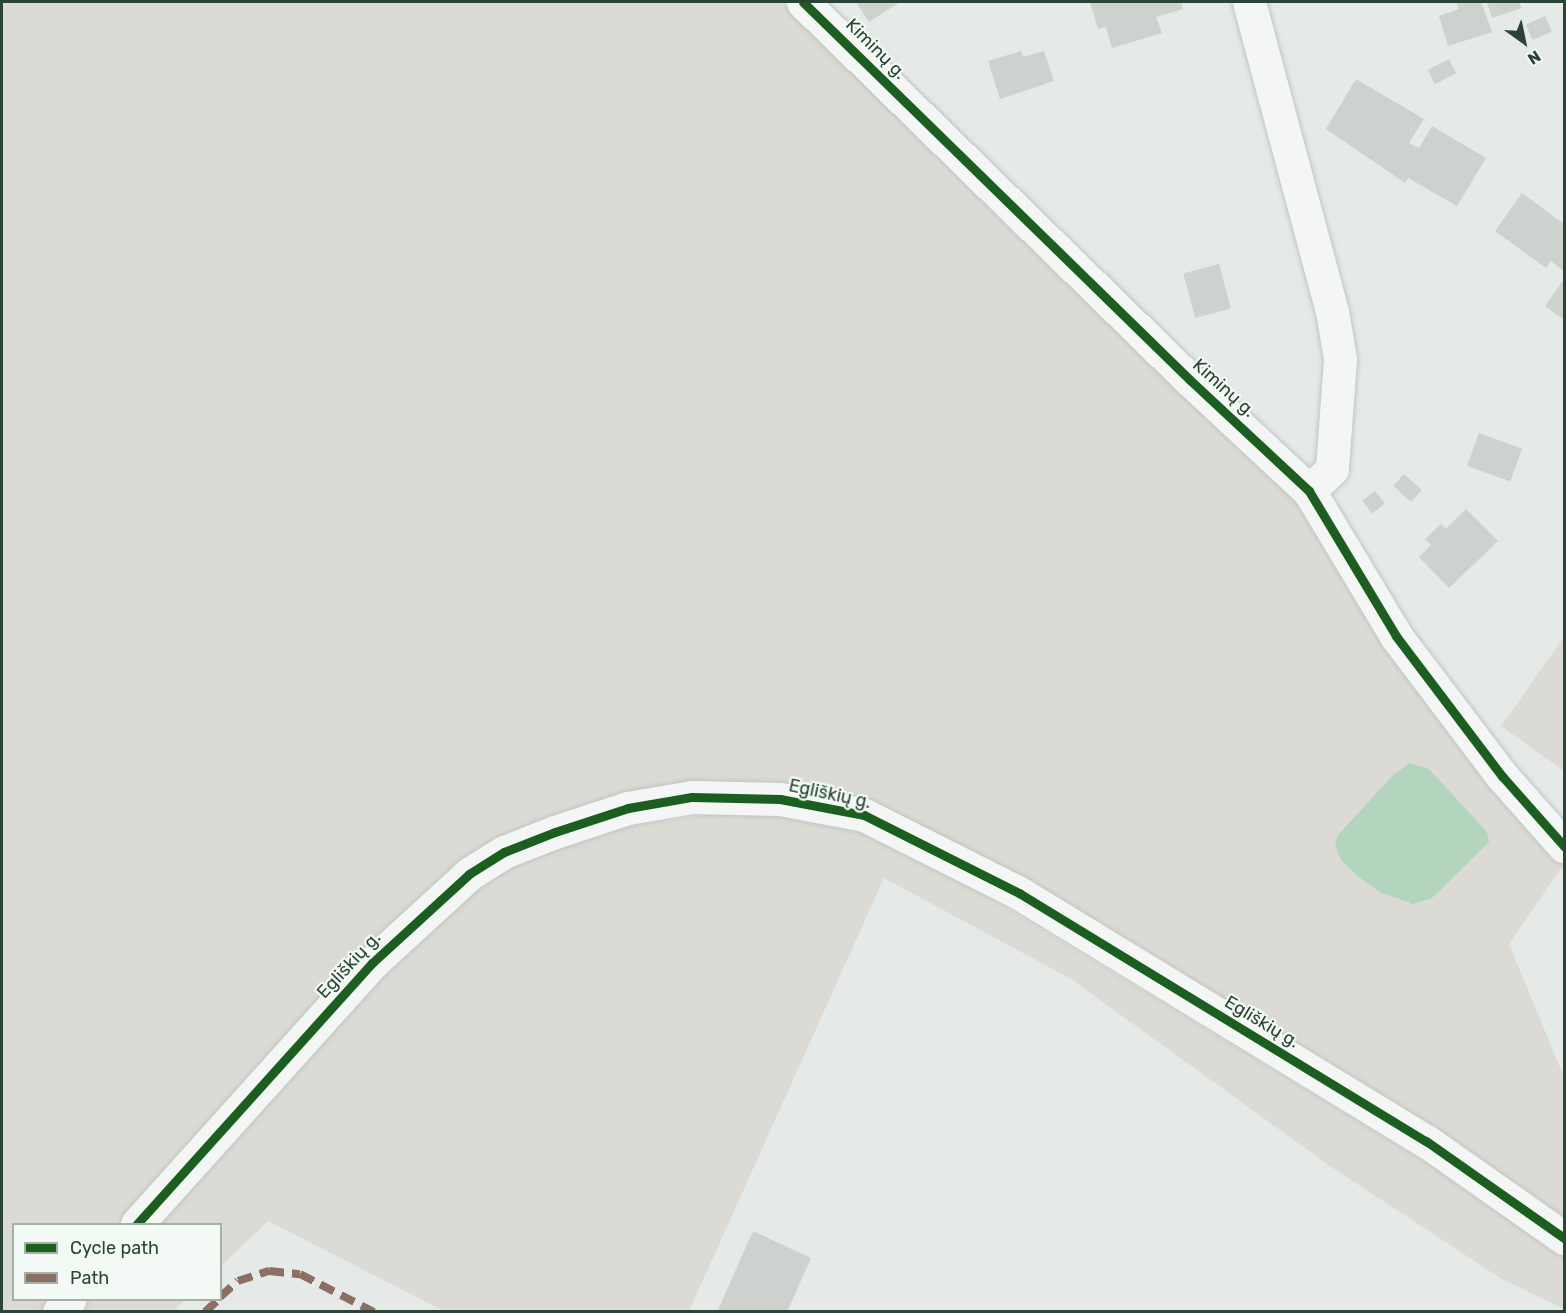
<!DOCTYPE html>
<html>
<head>
<meta charset="utf-8">
<style>
	body { margin:0 }
	#map { position:relative; width:1566px; height:1313px; overflow:hidden; background:#e5e9e7; font-family:Rubik,sans-serif }
	div>[style] { position:absolute }
	[style*='--x'] { left:calc(var(--x)*1px); top:calc(var(--y)*1px); width:calc(var(--w)*1px); rotate:calc(var(--a)*1deg) }
	.green>* { inset:0; background:#dcdad4 }
	.water>* { inset:0; background:#b3d5be }
	.building>* { inset:0; background:#cdd2cf; transform-origin:0 0 }
	.roads { filter:drop-shadow(0 0 2px #c1c5c3) drop-shadow(0 0 2px #c1c5c3) }
	.minor>* { height:33px; margin:-16.5px; padding:0 16.5px; transform-origin:16.5px; border-radius:16.5px; background:#f4f6f5 }
	.quiet>* { height:8px; margin-top:-4px; transform-origin:0; background:repeating-linear-gradient(90deg,#8d6e63 0 15px,transparent 0 23px) }
	.cycleway>* { height:9px; margin:-4.5px; padding:0 4.5px; transform-origin:4.5px; border-radius:4.5px; background:#1b5e20 }
	span { translate:-50% -50%; white-space:nowrap; text-align:center; line-height:1.15; -webkit-text-stroke:4.5px #f3f9f5; paint-order:stroke }
	.street-label { font-size:18px; color:#2a4435 }
	.frame { position:absolute; inset:0; border:3px solid #2a4435; pointer-events:none }
	.legend { position:absolute; left:12px; top:1223px; width:210px; height:78px; box-sizing:border-box; background:#f3f9f5; border:2px solid #a3b1a8; margin:0; padding:8px 10px; list-style:none; font-size:18px; color:#2a4435 }
	.legend li { display:flex; align-items:center; gap:12px; height:30px }
	.legend b { width:30px; border:2px solid #a3b1a8 }
	.north { position:absolute; left:1494px; top:12px; width:60px; height:60px; -webkit-text-stroke:4px #f3f9f5; paint-order:stroke; rotate:147deg; font-size:16px; font-weight:700; line-height:24px; text-align:center; color:#2a4435 }
	.north::after { content:''; display:block; margin:auto; width:21px; height:27px; background:#2a4435; clip-path:polygon(50% 0,100% 100%,50% 72%,0 100%) }
</style>
</head>
<body>
<div id="map">
	<div class="green">
		<div style="clip-path:polygon(2px 2px,781px 2px,1293px 498px,1368px 609px,1526px 824px,1564px 864px,1509px 944px,1564px 1077px,1564px 1219px,1411px 1112px,1044px 896px,878px 805px,828px 789px,768px 782px,708px 783px,486px 850px,127px 1224px,14px 1224px,14px 1300px,61px 1300px,50px 1311px,2px 1312px)"></div>
		<div style="clip-path:polygon(1564px 637px,1564px 771px,1501px 726px)"></div>
		<div style="clip-path:polygon(743px 809px,833px 817px,937px 866px,1455px 1180px,1564px 1256px,1564px 1309px,1500px 1278px,1327px 1164px,1071px 979px,884px 878px,689px 1311px,444px 1311px,268px 1221px,221px 1266px,220px 1224px,157px 1224px,400px 953px,494px 874px,599px 831px)"></div>
		<div style="clip-path:polygon(90px 1300px,185px 1300px,173px 1311px,79px 1312px)"></div>
	</div>
	<div class="water">
		<div style="clip-path:polygon(1410px 763px,1429px 769px,1487px 832px,1489px 842px,1432px 898px,1413px 904px,1380px 892px,1360px 878px,1341px 860px,1335px 845px,1338px 835px,1393px 775px)"></div>
	</div>
	<div class="building">
		<div style="clip-path:polygon(856px 2px,900px 2px,869px 22px)"></div>
		<div style="clip-path:polygon(1090px 2px,1181px 2px,1183px 9px,1156px 17px,1162px 33px,1112px 48px,1106px 27px,1098px 29px)"></div>
		<div style="clip-path:polygon(1456px 2px,1481px 2px,1492px 32px,1448px 46px,1439px 16px,1459px 9px)"></div>
		<div style="clip-path:polygon(1487px 2px,1519px 2px,1522px 8px,1492px 18px)"></div>
		<div style="left:1545px;top:16px;width:17px;height:21px;rotate:66deg"></div>
		<div style="clip-path:polygon(1021px 51px,1023px 57px,1044px 51px,1054px 81px,1000px 99px,988px 61px)"></div>
		<div style="left:1449px;top:59px;width:16px;height:24px;rotate:63deg"></div>
		<div style="clip-path:polygon(1356px 79px,1424px 119px,1409px 143px,1419px 148px,1432px 126px,1486px 158px,1457px 206px,1408px 178px,1405px 183px,1326px 129px)"></div>
		<div style="clip-path:polygon(1522px 193px,1564px 224px,1564px 271px,1551px 261px,1546px 268px,1495px 231px)"></div>
		<div style="left:1219px;top:264px;width:46px;height:37px;rotate:75deg"></div>
		<div style="clip-path:polygon(1564px 279px,1564px 320px,1545px 306px)"></div>
		<div style="left:1479px;top:433px;width:46px;height:35px;rotate:20deg"></div>
		<div style="left:1404px;top:474px;width:24px;height:16px;rotate:42deg"></div>
		<div style="left:1375px;top:491px;width:16px;height:16px;rotate:52deg"></div>
		<div style="clip-path:polygon(1466px 509px,1498px 541px,1449px 588px,1419px 557px,1431px 545px,1425px 539px,1441px 524px,1446px 529px)"></div>
		<div style="clip-path:polygon(753px 1231px,811px 1258px,787px 1312px,718px 1310px)"></div>
	</div>
	<div class="roads">
		<div class="minor">
			<div style="--x:803;--y:2;--w:541;--a:44.33"></div>
			<div style="--x:1190;--y:380;--w:163;--a:43"></div>
			<div style="--x:1309;--y:491;--w:169;--a:59"></div>
			<div style="--x:1396;--y:636;--w:176;--a:52.9"></div>
			<div style="--x:1502;--y:776;--w:94;--a:48.5"></div>
			<div style="--x:1249;--y:2;--w:320;--a:75"></div>
			<div style="--x:1332;--y:311;--w:49;--a:80.5"></div>
			<div style="--x:1340;--y:359;--w:110;--a:94.2"></div>
			<div style="--x:1332;--y:469;--w:32;--a:136"></div>
			<div style="--x:137;--y:1224;--w:351;--a:-48"></div>
			<div style="--x:372;--y:963;--w:132;--a:-42.5"></div>
			<div style="--x:469;--y:874;--w:41;--a:-32.2"></div>
			<div style="--x:504;--y:852;--w:55;--a:-21.4"></div>
			<div style="--x:555;--y:832;--w:77;--a:-18.2"></div>
			<div style="--x:628;--y:808;--w:65;--a:-9.8"></div>
			<div style="--x:692;--y:797;--w:88;--a:1.3"></div>
			<div style="--x:780;--y:799;--w:86;--a:10.8"></div>
			<div style="--x:864;--y:815;--w:174;--a:26.7"></div>
			<div style="--x:1019;--y:893;--w:477;--a:31.4"></div>
			<div style="--x:1426;--y:1141;--w:169;--a:35.1"></div>
			<div style="--x:59;--y:1312;--w:16;--a:-50"></div>
		</div>
	</div>
	<div class="quiet">
		<div style="--x:220;--y:1297;--w:24;--a:-42"></div>
		<div style="--x:238;--y:1281;--w:33;--a:-18"></div>
		<div style="--x:269;--y:1271;--w:31;--a:6"></div>
		<div style="--x:300;--y:1274;--w:83;--a:27.2"></div>
		<div style="--x:205;--y:1312;--w:18;--a:-43"></div>
	</div>
	<div class="cycleway">
		<div style="--x:803;--y:2;--w:541;--a:44.33"></div>
		<div style="--x:1190;--y:380;--w:163;--a:43"></div>
		<div style="--x:1309;--y:491;--w:169;--a:59"></div>
		<div style="--x:1396;--y:636;--w:176;--a:52.9"></div>
		<div style="--x:1502;--y:776;--w:94;--a:48.5"></div>
		<div style="--x:137;--y:1224;--w:351;--a:-48"></div>
		<div style="--x:372;--y:963;--w:132;--a:-42.5"></div>
		<div style="--x:469;--y:874;--w:41;--a:-32.2"></div>
		<div style="--x:504;--y:852;--w:55;--a:-21.4"></div>
		<div style="--x:555;--y:832;--w:77;--a:-18.2"></div>
		<div style="--x:628;--y:808;--w:65;--a:-9.8"></div>
		<div style="--x:692;--y:797;--w:88;--a:1.3"></div>
		<div style="--x:780;--y:799;--w:86;--a:10.8"></div>
		<div style="--x:864;--y:815;--w:174;--a:26.7"></div>
		<div style="--x:1019;--y:893;--w:477;--a:31.4"></div>
		<div style="--x:1426;--y:1141;--w:169;--a:35.1"></div>
	</div>
	<div class="street-label">
		<span style="left:876px;top:49px;rotate:45deg">Kiminų g.</span>
		<span style="left:1224px;top:388px;rotate:42deg">Kiminų g.</span>
		<span style="left:830px;top:794px;rotate:12deg">Egliškių g.</span>
		<span style="left:349px;top:965px;rotate:-47deg">Egliškių g.</span>
		<span style="left:1262px;top:1022px;rotate:31deg">Egliškių g.</span>
	</div>
	<div class="frame"></div>
	<ul class="legend">
	<li><b style="height:8px;background:#1b5e20"></b>Cycle path</li>
	<li><b style="height:8px;background:#8d6e63"></b>Path</li>
	</ul>
	<div class="north">N</div>
</div>
</body>
</html>
